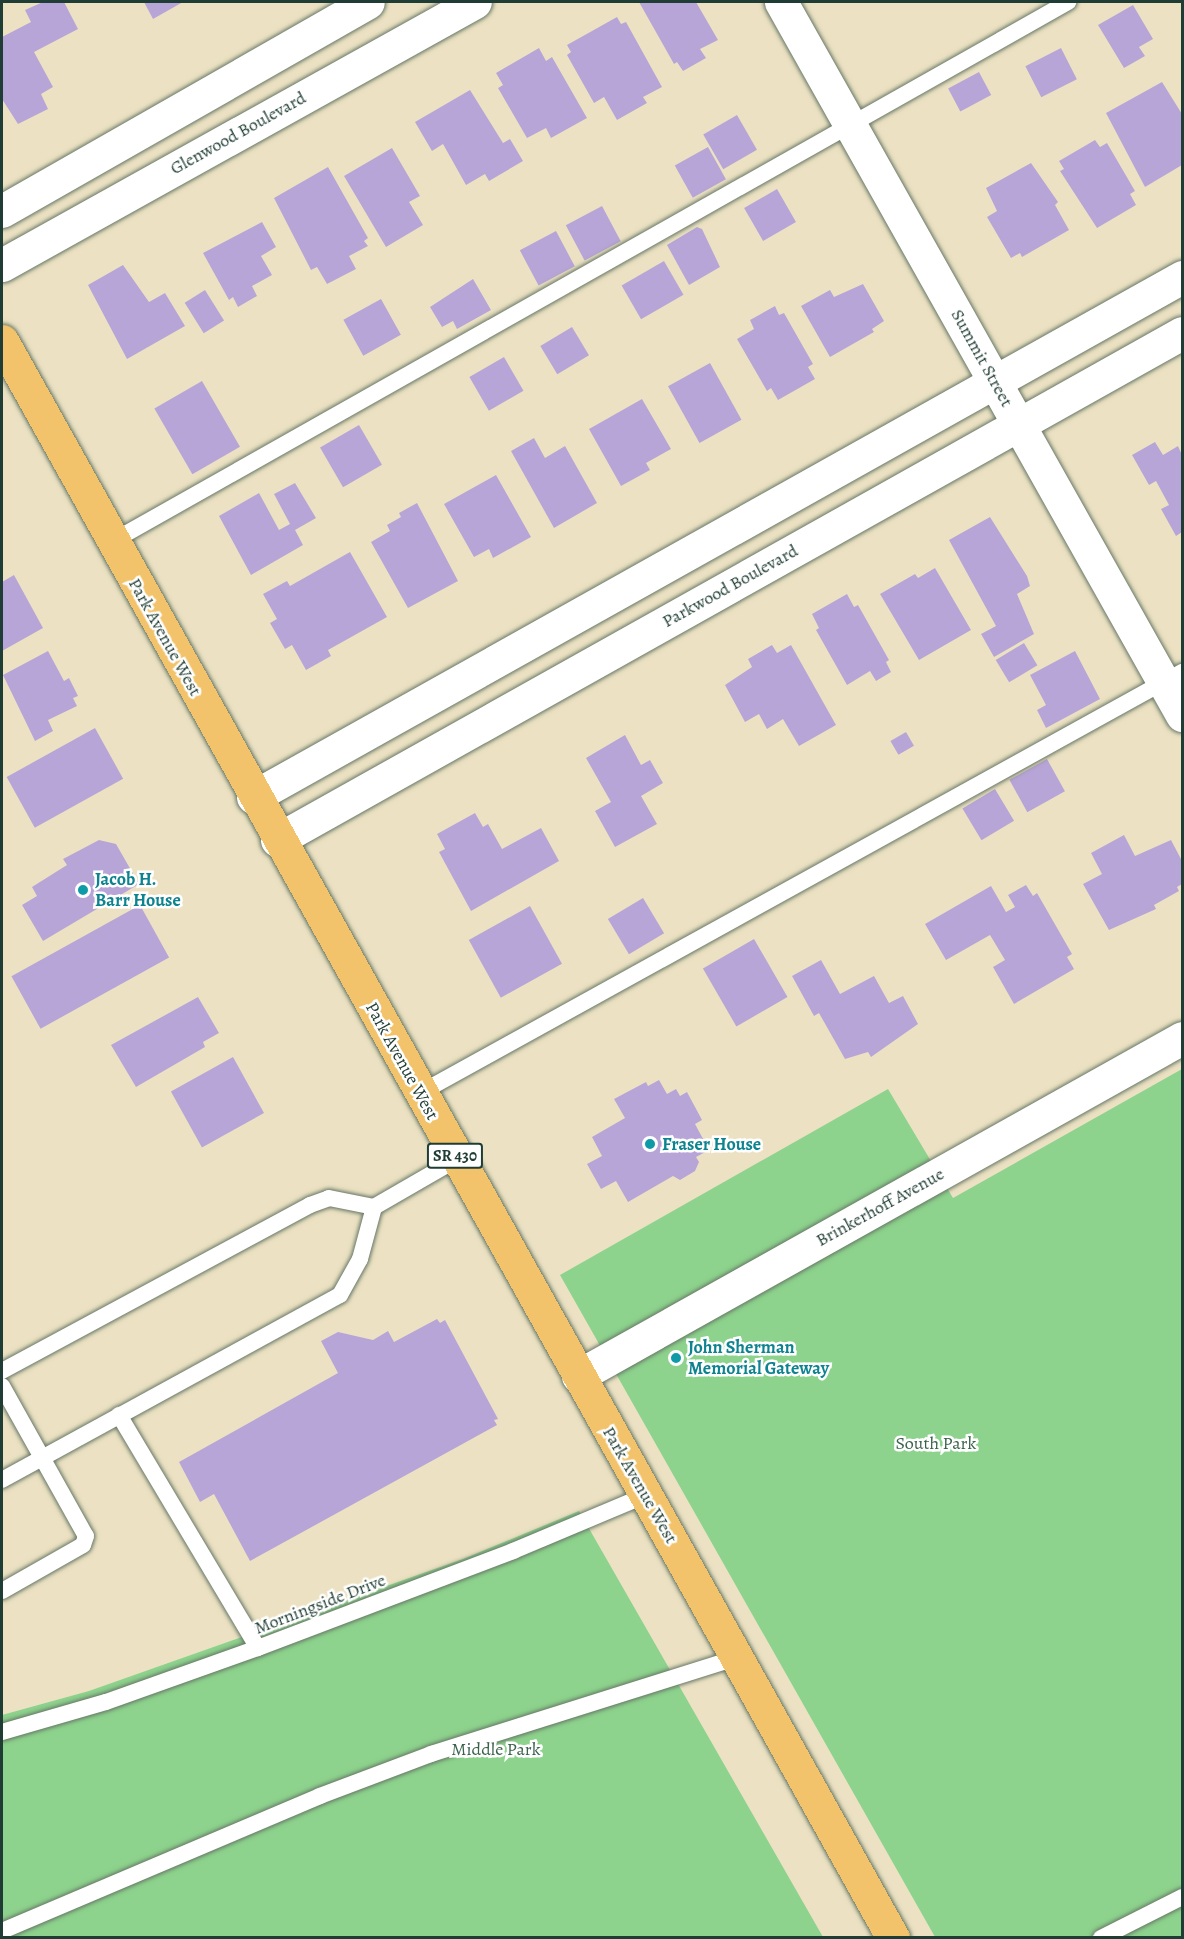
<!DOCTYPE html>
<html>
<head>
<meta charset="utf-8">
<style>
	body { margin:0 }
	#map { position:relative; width:1184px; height:1939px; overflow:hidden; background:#ece2c3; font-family:Alegreya,serif }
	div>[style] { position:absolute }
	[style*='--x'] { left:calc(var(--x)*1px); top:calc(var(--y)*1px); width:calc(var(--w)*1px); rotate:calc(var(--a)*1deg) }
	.green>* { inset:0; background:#8dd38d }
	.building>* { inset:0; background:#b8a5d7; transform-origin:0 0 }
	.roads { filter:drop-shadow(0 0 2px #677766) drop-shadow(0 0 2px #677766) }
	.service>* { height:16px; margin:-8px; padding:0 8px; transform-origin:8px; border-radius:8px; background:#fff }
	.minor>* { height:33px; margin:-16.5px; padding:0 16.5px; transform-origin:16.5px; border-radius:16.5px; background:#fff }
	.primary>* { height:33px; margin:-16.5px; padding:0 16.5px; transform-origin:16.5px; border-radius:16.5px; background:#f2c36a }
	.dots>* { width:16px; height:16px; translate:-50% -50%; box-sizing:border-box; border:3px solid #fff; border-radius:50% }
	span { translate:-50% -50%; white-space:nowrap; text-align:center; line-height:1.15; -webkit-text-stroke:5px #fff; paint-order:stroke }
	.shield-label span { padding:2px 4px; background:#fff; border:2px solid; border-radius:4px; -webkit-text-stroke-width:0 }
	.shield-label { font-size:16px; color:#1f3d34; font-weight:700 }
	.street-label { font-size:18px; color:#1f3d34 }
	.culture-label { font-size:18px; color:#0d838f; font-weight:700 }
	.left { translate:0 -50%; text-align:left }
	.park-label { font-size:18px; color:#3a624a }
	.frame { position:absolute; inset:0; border:3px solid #1f3d34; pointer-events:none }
</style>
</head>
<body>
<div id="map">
	<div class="green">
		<div style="clip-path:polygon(1182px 1069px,1182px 1937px,935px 1937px,560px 1275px,888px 1089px,953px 1198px)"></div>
		<div style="clip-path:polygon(579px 1511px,823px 1937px,2px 1937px,2px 1715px,89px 1691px,463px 1559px)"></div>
	</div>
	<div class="building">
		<div style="clip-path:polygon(43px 2px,64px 2px,78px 29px,34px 52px,53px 87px,41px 94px,48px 109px,18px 124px,2px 99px,2px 37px,31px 22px,25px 10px)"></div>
		<div style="clip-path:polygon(144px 2px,183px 2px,153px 19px)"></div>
		<div style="clip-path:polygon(639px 2px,696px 2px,718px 40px,700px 49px,706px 58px,683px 71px,677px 62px,674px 64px)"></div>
		<div style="clip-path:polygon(1133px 5px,1153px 39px,1139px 47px,1145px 56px,1124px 68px,1098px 25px)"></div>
		<div style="clip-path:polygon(617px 17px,621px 24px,626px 22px,662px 87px,643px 97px,647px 103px,617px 120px,604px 97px,594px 103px,567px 55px,571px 52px,567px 45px)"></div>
		<div style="clip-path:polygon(539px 48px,546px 61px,552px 57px,587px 118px,551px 138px,546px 128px,527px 138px,498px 88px,503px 85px,496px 73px)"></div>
		<div style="left:1061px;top:48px;width:35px;height:40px;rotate:63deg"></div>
		<div style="left:979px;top:72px;width:26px;height:35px;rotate:62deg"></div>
		<div style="clip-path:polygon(1162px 82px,1182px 114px,1182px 165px,1145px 187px,1106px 113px)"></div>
		<div style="clip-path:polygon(470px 90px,503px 143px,510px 139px,523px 161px,489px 181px,485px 174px,466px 185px,443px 144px,432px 151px,415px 122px)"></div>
		<div style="left:737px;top:115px;width:40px;height:39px;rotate:60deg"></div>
		<div style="clip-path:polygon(1095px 140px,1100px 147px,1107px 143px,1135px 191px,1130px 194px,1136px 205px,1097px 228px,1060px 171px,1064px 169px,1059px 161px)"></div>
		<div style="left:708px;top:147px;width:37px;height:38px;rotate:61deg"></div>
		<div style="clip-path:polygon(392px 148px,420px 196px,409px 202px,423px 225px,386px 247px,344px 176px)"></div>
		<div style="clip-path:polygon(1031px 163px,1058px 202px,1055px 205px,1069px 230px,1022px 257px,1020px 253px,1011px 258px,987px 217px,997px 211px,986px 188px)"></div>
		<div style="clip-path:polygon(328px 167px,368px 238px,364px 241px,368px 246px,349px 256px,356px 269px,327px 284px,317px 267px,311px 270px,274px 198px)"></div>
		<div style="left:777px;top:189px;width:38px;height:38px;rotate:60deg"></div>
		<div style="left:602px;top:206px;width:40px;height:41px;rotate:62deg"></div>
		<div style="clip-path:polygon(262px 222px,276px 247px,261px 256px,272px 275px,252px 286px,257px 296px,238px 307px,233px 297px,229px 300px,203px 253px)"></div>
		<div style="clip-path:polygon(697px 227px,702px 229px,720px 267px,689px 285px,667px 245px)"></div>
		<div style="left:556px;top:231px;width:40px;height:41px;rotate:62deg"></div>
		<div style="left:664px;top:261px;width:39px;height:49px;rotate:60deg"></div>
		<div style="clip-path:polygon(123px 265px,149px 302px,165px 293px,185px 326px,127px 359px,88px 285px)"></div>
		<div style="clip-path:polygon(473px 279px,491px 310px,457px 329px,453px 321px,442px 327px,430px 307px)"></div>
		<div style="clip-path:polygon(863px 284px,884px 321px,872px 329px,874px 332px,830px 357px,801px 306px,830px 290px,834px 297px)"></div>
		<div style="left:205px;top:290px;width:36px;height:24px;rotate:58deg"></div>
		<div style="left:381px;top:299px;width:41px;height:43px;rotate:61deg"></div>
		<div style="clip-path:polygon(775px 306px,779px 315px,784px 313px,813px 364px,808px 367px,815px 379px,778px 400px,771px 388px,767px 391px,737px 339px,754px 329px,750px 320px)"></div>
		<div style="left:572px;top:327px;width:33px;height:37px;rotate:59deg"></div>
		<div style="left:504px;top:357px;width:39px;height:40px;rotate:60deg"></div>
		<div style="left:710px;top:363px;width:65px;height:48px;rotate:61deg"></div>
		<div style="left:202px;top:381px;width:76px;height:55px;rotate:60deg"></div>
		<div style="clip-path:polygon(642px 399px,671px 449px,646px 463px,650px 470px,621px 486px,589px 429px)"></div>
		<div style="left:359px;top:425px;width:46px;height:45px;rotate:60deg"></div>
		<div style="clip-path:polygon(534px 438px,545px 458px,565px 446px,597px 503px,554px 528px,511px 451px)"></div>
		<div style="clip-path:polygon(1155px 442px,1163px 455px,1178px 446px,1182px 455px,1182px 532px,1176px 536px,1161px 509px,1169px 505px,1156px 481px,1149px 485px,1132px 455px)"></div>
		<div style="clip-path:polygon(496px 475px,531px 537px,493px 558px,489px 549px,474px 557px,444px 504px)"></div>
		<div style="clip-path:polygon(295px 483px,316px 518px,295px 530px,303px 545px,251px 575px,219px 516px,259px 493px,279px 530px,290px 524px,274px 494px)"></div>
		<div style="clip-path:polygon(417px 503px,458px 581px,408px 608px,371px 542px,390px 531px,387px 525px,401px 517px,399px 513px)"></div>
		<div style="clip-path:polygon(990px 517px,1027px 576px,1030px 586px,1017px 594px,1034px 634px,994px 657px,981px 634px,996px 626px,949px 540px)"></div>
		<div style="clip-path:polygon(350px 552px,387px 617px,328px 650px,331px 656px,306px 670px,292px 645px,285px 649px,270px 623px,277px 619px,263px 594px,287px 581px,290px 586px)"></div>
		<div style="clip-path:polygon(935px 568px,971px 630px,919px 660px,880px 594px,915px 574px,918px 578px)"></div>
		<div style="clip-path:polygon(14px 575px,43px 628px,2px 651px,2px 582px)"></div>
		<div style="clip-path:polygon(847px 594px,854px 607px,858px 605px,889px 660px,886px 662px,891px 672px,876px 681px,870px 671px,847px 685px,816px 630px,819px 628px,812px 614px)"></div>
		<div style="left:1024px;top:643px;width:26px;height:33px;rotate:59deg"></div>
		<div style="clip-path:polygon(772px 645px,777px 653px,791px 645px,836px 725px,799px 746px,783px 719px,767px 729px,759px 714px,745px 722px,725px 685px,752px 667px,748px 659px)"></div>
		<div style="clip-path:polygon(48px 651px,64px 681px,69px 678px,78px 696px,73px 698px,77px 706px,48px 720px,53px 731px,35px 741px,3px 675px)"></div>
		<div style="clip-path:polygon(1075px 651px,1100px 699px,1046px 728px,1037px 710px,1046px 705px,1030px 675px)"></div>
		<div style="left:95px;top:728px;width:58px;height:101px;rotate:61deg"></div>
		<div style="left:906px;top:732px;width:16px;height:18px;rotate:60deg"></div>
		<div style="clip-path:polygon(625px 735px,641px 765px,650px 760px,663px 783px,641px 796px,657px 824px,615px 847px,595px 811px,611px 802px,586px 758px)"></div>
		<div style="left:1047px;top:759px;width:37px;height:43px;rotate:61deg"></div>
		<div style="left:995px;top:789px;width:37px;height:38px;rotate:59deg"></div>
		<div style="clip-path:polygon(475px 813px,483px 827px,488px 824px,502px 849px,541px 828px,559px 861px,471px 911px,439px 852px,445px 849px,437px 834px)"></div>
		<div style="clip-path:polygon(1124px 835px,1135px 856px,1171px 840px,1182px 861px,1182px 884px,1177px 887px,1179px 891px,1154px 905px,1156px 909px,1109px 930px,1083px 884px,1102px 874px,1091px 853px)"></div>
		<div style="clip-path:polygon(99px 840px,116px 844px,139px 884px,43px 941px,22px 905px,37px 896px,32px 887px,67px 865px,63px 859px)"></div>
		<div style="clip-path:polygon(1026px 885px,1033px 896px,1037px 893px,1072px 954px,1067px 957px,1074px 969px,1014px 1004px,993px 967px,1005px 960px,990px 935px,946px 960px,925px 924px,991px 886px,1006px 912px,1015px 907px,1008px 895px)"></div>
		<div style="left:643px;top:898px;width:41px;height:41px;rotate:59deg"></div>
		<div style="left:140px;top:905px;width:60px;height:147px;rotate:61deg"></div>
		<div style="left:530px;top:906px;width:66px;height:70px;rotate:61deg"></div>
		<div style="left:754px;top:939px;width:67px;height:59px;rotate:60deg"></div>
		<div style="clip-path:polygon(821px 960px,840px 994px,874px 976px,889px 1003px,903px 996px,918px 1024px,871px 1057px,868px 1052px,845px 1059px,819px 1013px,814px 1016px,792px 976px)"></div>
		<div style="clip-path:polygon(198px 997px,219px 1033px,203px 1042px,205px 1047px,136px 1087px,111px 1045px)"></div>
		<div style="left:233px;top:1057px;width:64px;height:71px;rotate:61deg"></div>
		<div style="clip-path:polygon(659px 1080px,667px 1094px,676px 1089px,680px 1096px,687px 1092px,702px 1120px,695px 1124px,709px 1150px,696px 1157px,699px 1162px,695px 1171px,680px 1180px,673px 1176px,628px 1202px,616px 1181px,601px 1189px,587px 1164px,602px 1156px,592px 1137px,625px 1118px,614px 1099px,646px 1082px,648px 1086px)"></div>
		<div style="clip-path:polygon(437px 1319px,440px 1323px,445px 1320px,498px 1419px,494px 1420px,497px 1425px,250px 1561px,214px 1494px,200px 1502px,179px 1462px,338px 1373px,321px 1341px,338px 1332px,373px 1340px,388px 1331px,394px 1342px)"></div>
	</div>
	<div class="roads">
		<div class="service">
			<div style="--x:113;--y:541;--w:1097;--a:-29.44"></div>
			<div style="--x:420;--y:1093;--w:871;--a:-28.92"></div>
			<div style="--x:2;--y:1371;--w:350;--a:-28.3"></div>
			<div style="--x:310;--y:1205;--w:20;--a:-20"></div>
			<div style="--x:329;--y:1198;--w:46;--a:11.3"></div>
			<div style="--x:374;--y:1207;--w:96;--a:-30"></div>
			<div style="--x:2;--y:1386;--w:172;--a:60.8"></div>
			<div style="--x:86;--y:1536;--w:9;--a:108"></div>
			<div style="--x:83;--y:1545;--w:93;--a:150.4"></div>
			<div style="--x:119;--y:1415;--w:271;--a:59.2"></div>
			<div style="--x:2;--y:1480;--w:385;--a:-28.7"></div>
			<div style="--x:340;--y:1295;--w:41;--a:-60.9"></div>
			<div style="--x:360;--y:1259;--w:54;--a:-74.9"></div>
			<div style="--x:2;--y:1732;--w:108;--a:-16.1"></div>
			<div style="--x:106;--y:1702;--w:161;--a:-19.6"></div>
			<div style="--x:258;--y:1648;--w:273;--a:-20.8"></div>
			<div style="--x:513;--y:1551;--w:144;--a:-22.8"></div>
			<div style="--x:2;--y:1931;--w:345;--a:-23"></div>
			<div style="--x:320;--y:1796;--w:119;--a:-20.7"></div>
			<div style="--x:431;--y:1754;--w:322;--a:-17.5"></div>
			<div style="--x:1101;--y:1938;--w:91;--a:-26.8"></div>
		</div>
		<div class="minor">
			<div style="--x:781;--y:2;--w:818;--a:60.65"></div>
			<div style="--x:2;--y:211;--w:421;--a:-29.7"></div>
			<div style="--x:2;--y:265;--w:541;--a:-29.08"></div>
			<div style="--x:253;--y:797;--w:1065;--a:-29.24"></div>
			<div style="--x:277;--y:840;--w:1037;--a:-29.26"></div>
			<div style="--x:578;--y:1376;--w:692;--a:-29.23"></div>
		</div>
		<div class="primary">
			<div style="--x:2;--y:341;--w:1829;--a:60.84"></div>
		</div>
	</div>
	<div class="dots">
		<div style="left:83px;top:890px;background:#0f9aa8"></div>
		<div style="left:650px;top:1144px;background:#0f9aa8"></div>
		<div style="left:676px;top:1358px;background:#0f9aa8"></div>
	</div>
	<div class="shield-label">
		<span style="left:455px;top:1156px">SR 430</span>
	</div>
	<div class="street-label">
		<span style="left:238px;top:133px;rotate:-29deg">Glenwood Boulevard</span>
		<span style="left:982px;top:358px;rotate:61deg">Summit Street</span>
		<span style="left:730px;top:586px;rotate:-29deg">Parkwood Boulevard</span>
		<span style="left:165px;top:637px;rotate:61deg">Park Avenue West</span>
		<span style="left:402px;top:1061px;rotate:61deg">Park Avenue West</span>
		<span style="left:880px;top:1207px;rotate:-29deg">Brinkerhoff Avenue</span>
		<span style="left:640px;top:1485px;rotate:60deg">Park Avenue West</span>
		<span style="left:320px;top:1604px;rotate:-21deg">Morningside Drive</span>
	</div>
	<div class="culture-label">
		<span class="left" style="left:95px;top:890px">Jacob H.<br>Barr House</span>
		<span class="left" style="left:662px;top:1144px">Fraser House</span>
		<span class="left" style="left:688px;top:1358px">John Sherman<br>Memorial Gateway</span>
	</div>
	<div class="park-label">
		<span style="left:936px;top:1443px">South Park</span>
		<span style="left:496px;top:1749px">Middle Park</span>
	</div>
	<div class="frame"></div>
</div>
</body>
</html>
